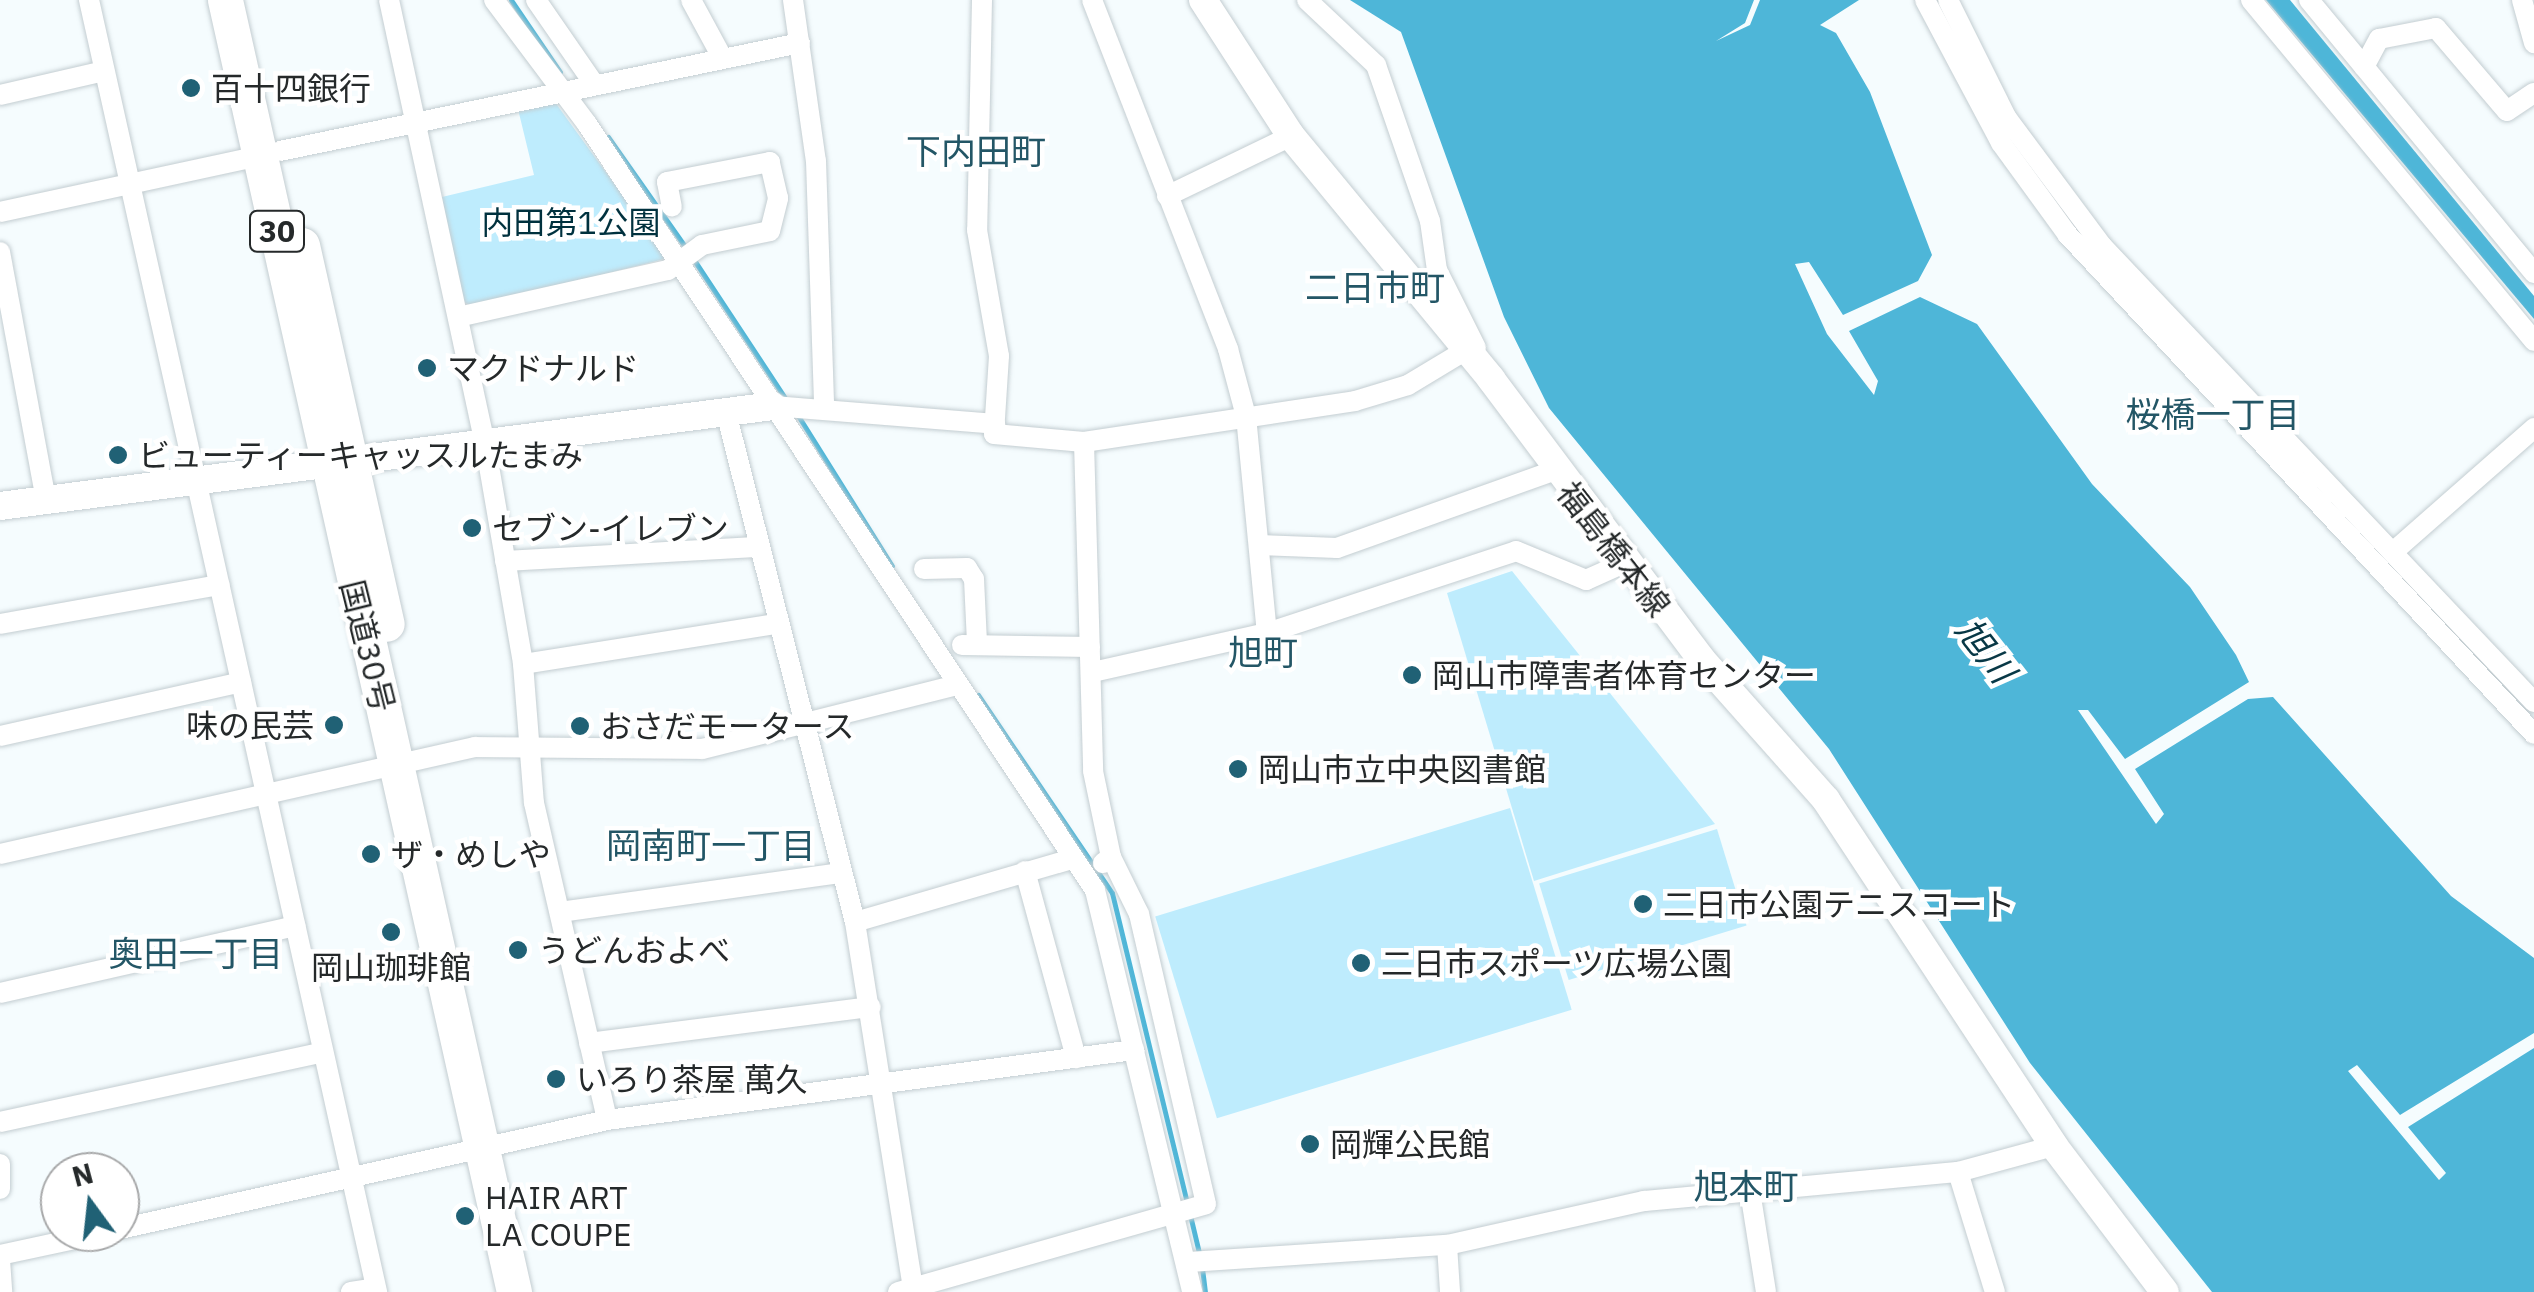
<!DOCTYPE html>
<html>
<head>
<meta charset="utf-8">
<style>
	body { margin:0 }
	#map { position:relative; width:2534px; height:1292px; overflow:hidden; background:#f5fcfe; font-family:"IBM Plex Sans","Noto Sans JP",sans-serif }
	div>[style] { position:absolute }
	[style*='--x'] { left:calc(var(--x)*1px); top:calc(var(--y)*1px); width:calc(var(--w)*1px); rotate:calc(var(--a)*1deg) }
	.green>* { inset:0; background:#beecfd; transform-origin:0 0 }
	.water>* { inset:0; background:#4eb6d8 }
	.stream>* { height:5px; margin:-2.5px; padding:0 2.5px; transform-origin:2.5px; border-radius:2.5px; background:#4eb6d8 }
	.roads { filter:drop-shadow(0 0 2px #c3cdd1) drop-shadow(0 0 2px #c3cdd1) }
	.street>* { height:20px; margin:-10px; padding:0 10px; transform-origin:10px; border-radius:10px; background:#fff }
	.secondary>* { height:28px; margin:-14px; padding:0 14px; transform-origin:14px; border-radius:14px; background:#fff }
	.highway>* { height:35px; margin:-17.5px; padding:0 17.5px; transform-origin:17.5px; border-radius:17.5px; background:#fff }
	.dots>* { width:28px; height:28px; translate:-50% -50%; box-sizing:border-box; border:5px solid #fff; border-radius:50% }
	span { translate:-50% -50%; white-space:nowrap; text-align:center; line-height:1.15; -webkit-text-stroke:9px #fff; paint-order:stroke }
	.shield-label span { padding:2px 8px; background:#fff; border:2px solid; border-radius:8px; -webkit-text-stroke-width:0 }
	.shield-label { font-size:30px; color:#25292a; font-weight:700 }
	.poi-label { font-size:32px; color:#25292a }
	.left { translate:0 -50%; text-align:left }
	.right { translate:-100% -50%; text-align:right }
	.park-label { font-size:32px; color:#00313e }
	.street-label { font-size:32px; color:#25292a }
	.neighbourhood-label { font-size:35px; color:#235666 }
	.water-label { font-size:35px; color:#083846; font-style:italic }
	.north { position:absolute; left:40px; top:1152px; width:100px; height:100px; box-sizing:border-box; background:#fff; border:2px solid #a8a9aa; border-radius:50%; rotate:345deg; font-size:28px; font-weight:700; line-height:40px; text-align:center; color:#25292a }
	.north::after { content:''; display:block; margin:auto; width:35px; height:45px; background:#206175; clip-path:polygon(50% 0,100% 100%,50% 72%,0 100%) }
</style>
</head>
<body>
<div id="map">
	<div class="green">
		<div style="clip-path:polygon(552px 98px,668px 258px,474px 307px,462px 301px,442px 197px,534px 175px,517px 105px)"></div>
		<div style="clip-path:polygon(1512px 571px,1715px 824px,1534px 881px,1447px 593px)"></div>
		<div style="left:1510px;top:808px;width:211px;height:371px;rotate:73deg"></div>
		<div style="left:1717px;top:829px;width:101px;height:186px;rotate:73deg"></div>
	</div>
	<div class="water">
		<div style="clip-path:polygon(1350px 0,1754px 0,1745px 23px,1716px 41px,1750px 25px,1760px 0,1859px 0,1820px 25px,1836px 33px,1870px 92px,1932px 255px,1918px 281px,1843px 315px,1809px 262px,1795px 264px,1827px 334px,1874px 395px,1878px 381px,1849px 331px,1920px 297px,1977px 324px,2092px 484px,2190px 587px,2236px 655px,2249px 682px,2125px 759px,2088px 710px,2078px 710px,2156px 824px,2164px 814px,2135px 769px,2248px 699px,2273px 697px,2451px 896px,2534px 958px,2534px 1033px,2400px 1115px,2357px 1065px,2348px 1071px,2439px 1180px,2446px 1173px,2408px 1127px,2534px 1048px,2534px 1292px,2212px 1292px,2030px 1063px,1829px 749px,1549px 408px,1504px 317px,1401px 32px)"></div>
		<div style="clip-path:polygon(2266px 0,2290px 0,2534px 296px,2534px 319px)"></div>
	</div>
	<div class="stream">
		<div style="--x:511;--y:0;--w:87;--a:55.8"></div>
		<div style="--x:608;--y:137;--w:139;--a:54.9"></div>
		<div style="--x:694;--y:260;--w:169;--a:56.6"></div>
		<div style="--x:797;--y:414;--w:179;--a:58"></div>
		<div style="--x:978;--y:695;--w:239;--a:55.9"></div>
		<div style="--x:1112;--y:893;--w:320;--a:76.4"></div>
		<div style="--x:1190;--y:1215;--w:43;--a:76.6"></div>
		<div style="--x:1202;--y:1268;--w:24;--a:83"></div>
	</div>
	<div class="roads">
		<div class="street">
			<div style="--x:89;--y:0;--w:1324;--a:77.43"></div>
			<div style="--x:389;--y:0;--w:453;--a:77.8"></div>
			<div style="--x:485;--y:443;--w:224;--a:80.2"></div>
			<div style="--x:523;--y:664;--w:139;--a:85.5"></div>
			<div style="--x:534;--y:803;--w:325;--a:77"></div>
			<div style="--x:494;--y:0;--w:155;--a:53.1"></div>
			<div style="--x:587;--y:124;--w:919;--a:56.45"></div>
			<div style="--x:1095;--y:890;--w:414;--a:76.4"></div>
			<div style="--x:536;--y:0;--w:98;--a:55.3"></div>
			<div style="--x:691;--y:0;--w:65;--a:61.5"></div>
			<div style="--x:793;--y:0;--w:163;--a:81.9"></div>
			<div style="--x:816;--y:161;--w:246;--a:88.1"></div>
			<div style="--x:982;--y:0;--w:230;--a:91.2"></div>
			<div style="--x:977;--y:230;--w:128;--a:80.1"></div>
			<div style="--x:999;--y:356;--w:78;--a:93.7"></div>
			<div style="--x:994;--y:434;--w:90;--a:5.1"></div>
			<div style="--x:1084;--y:442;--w:274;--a:-8.6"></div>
			<div style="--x:1355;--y:401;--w:55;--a:-16.8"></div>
			<div style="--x:1408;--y:385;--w:68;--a:-31.1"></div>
			<div style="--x:1092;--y:0;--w:375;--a:68.7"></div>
			<div style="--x:1228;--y:349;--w:69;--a:75"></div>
			<div style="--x:1246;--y:416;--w:218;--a:84.5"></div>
			<div style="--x:1307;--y:0;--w:95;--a:43.3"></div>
			<div style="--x:1376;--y:65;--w:165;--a:70.9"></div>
			<div style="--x:1430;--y:221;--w:49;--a:81.9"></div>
			<div style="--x:1437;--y:270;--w:87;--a:63.4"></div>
			<div style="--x:1925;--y:0;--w:162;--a:62"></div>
			<div style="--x:2001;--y:143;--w:112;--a:54"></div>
			<div style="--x:2067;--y:234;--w:684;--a:46.95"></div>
			<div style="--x:1948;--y:0;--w:131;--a:63.6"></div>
			<div style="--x:2006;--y:117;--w:161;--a:53.3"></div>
			<div style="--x:2102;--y:246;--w:628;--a:46.55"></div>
			<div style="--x:2251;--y:0;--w:443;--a:50.3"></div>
			<div style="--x:2309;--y:0;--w:354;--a:50.5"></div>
			<div style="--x:2522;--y:0;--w:45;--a:74.4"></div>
			<div style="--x:2364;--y:67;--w:32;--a:-62"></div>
			<div style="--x:2379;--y:39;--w:58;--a:-10.9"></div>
			<div style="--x:2436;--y:28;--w:109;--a:49.5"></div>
			<div style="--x:2507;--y:111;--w:32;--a:-34"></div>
			<div style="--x:0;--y:95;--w:107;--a:-13"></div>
			<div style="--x:280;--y:151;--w:531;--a:-11.73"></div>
			<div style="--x:1167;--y:196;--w:138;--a:-25.8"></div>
			<div style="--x:0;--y:212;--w:266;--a:-12.2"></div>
			<div style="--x:0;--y:252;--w:252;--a:79.5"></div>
			<div style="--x:458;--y:317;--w:215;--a:-12.6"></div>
			<div style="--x:668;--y:270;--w:42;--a:-36.3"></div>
			<div style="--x:702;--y:245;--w:69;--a:-11.6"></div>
			<div style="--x:770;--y:231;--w:34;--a:-76"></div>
			<div style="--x:778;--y:198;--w:37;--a:-103"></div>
			<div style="--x:770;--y:162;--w:105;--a:169"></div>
			<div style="--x:667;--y:182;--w:25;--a:79"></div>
			<div style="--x:773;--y:406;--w:223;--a:4.6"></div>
			<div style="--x:726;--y:412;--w:526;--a:75.81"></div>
			<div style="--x:855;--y:922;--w:370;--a:81"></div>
			<div style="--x:1084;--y:442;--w:329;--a:88.4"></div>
			<div style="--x:1093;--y:771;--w:88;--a:78.2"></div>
			<div style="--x:1111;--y:857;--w:10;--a:143"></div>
			<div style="--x:1259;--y:545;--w:78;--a:2.2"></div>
			<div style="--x:1337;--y:548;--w:229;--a:-19.6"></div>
			<div style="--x:2393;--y:552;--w:188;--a:-41.3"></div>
			<div style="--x:505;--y:561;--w:251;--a:-3.2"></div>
			<div style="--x:924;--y:569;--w:43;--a:-1.3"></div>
			<div style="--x:967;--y:568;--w:13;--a:58"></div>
			<div style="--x:974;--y:579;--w:64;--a:87.3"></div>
			<div style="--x:0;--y:624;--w:223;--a:-10.1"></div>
			<div style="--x:962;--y:645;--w:128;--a:0.9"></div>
			<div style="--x:523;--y:664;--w:256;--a:-9"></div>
			<div style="--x:1097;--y:671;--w:174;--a:-12.6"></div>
			<div style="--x:1267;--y:633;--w:262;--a:-18.2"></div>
			<div style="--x:1516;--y:551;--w:76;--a:22.5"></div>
			<div style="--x:1586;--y:580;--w:42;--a:-24.1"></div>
			<div style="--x:0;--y:736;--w:247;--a:-12.6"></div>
			<div style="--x:0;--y:854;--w:487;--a:-12.7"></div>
			<div style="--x:475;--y:747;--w:227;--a:0.5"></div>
			<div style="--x:702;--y:749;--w:259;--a:-14.1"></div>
			<div style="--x:1025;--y:871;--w:194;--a:74.7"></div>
			<div style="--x:560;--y:912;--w:284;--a:-7.9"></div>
			<div style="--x:855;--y:922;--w:226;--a:-16.2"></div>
			<div style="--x:0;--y:993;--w:303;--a:-12.8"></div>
			<div style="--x:589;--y:1043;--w:284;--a:-7.3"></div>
			<div style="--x:0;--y:1122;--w:330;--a:-12.2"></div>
			<div style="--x:0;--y:1164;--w:25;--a:90"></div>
			<div style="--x:1958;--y:1172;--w:126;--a:72.9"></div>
			<div style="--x:1750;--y:1191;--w:102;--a:81"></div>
			<div style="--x:120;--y:1229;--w:499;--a:-12.6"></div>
			<div style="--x:607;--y:1120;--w:532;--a:-7.57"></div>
			<div style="--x:1447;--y:1245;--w:47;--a:86.3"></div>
			<div style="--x:0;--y:1255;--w:109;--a:-12.1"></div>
			<div style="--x:0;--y:1260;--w:32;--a:86"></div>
			<div style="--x:1189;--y:1262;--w:259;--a:-3.8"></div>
			<div style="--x:1447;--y:1245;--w:202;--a:-12.6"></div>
			<div style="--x:1644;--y:1201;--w:315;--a:-5.3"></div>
			<div style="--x:1958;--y:1172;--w:99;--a:-15.2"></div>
			<div style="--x:351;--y:1292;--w:25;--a:-9"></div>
			<div style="--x:898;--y:1292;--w:320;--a:-15.9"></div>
			<div style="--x:1206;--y:1204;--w:298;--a:-103"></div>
			<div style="--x:1139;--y:914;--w:64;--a:-116.2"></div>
		</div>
		<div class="secondary">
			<div style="--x:1203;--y:0;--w:162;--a:57.1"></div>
			<div style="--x:1291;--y:136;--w:315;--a:50.5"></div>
			<div style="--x:1491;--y:379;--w:350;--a:53.1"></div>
			<div style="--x:1701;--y:659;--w:188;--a:48.4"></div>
			<div style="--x:1826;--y:800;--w:414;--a:56.6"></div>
			<div style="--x:2054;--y:1146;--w:183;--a:52.8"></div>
			<div style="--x:0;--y:506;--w:779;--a:-7.37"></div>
		</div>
		<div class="highway">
			<div style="--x:225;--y:0;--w:1324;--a:77.39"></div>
			<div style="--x:302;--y:245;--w:388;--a:77.4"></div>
		</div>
	</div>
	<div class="dots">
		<div style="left:191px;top:88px;background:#206175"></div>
		<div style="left:427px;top:368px;background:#206175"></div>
		<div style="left:118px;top:455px;background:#206175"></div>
		<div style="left:472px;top:528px;background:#206175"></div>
		<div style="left:1412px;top:675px;background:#206175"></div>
		<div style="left:334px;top:725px;background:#206175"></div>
		<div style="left:580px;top:726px;background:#206175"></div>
		<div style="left:1238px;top:769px;background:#206175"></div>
		<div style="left:371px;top:854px;background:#206175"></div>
		<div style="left:1643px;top:904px;background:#206175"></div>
		<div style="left:391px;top:932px;background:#206175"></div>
		<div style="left:518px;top:950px;background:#206175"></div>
		<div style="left:1361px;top:963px;background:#206175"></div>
		<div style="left:556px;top:1079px;background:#206175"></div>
		<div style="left:1310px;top:1144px;background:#206175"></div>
		<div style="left:465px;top:1216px;background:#206175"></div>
	</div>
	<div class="shield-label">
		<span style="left:277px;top:231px">30</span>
	</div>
	<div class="poi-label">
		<span class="left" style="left:211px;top:88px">百十四銀行</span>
		<span class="left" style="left:447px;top:368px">マクドナルド</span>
		<span class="left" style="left:138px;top:455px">ビューティーキャッスルたまみ</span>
		<span class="left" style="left:492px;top:528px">セブン-イレブン</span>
		<span class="left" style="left:1432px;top:675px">岡山市障害者体育センター</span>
		<span class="right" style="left:314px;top:725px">味の民芸</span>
		<span class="left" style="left:600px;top:726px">おさだモータース</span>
		<span class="left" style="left:1258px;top:769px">岡山市立中央図書館</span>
		<span class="left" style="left:391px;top:854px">ザ・めしや</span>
		<span class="left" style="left:1663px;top:904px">二日市公園テニスコート</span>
		<span class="left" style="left:538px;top:950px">うどんおよべ</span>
		<span class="left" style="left:1381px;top:963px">二日市スポーツ広場公園</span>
		<span style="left:391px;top:967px">岡山珈琲館</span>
		<span class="left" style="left:576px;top:1079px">いろり茶屋 萬久</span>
		<span class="left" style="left:1330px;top:1144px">岡輝公民館</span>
		<span class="left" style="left:485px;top:1216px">HAIR ART<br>LA COUPE</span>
	</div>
	<div class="park-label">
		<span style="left:571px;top:222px">内田第1公園</span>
	</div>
	<div class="street-label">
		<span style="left:1614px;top:549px;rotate:52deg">福島橋本線</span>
		<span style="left:368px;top:646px;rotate:76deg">国道30号</span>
	</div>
	<div class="neighbourhood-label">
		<span style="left:976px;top:151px">下内田町</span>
		<span style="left:1375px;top:287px">二日市町</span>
		<span style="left:2213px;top:414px">桜橋一丁目</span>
		<span style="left:1263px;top:652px">旭町</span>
		<span style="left:711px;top:845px">岡南町一丁目</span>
		<span style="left:196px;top:953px">奥田一丁目</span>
		<span style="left:1746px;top:1186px">旭本町</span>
	</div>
	<div class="water-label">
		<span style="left:1986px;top:650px;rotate:52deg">旭川</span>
	</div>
	<div class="north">N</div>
</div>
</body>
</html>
